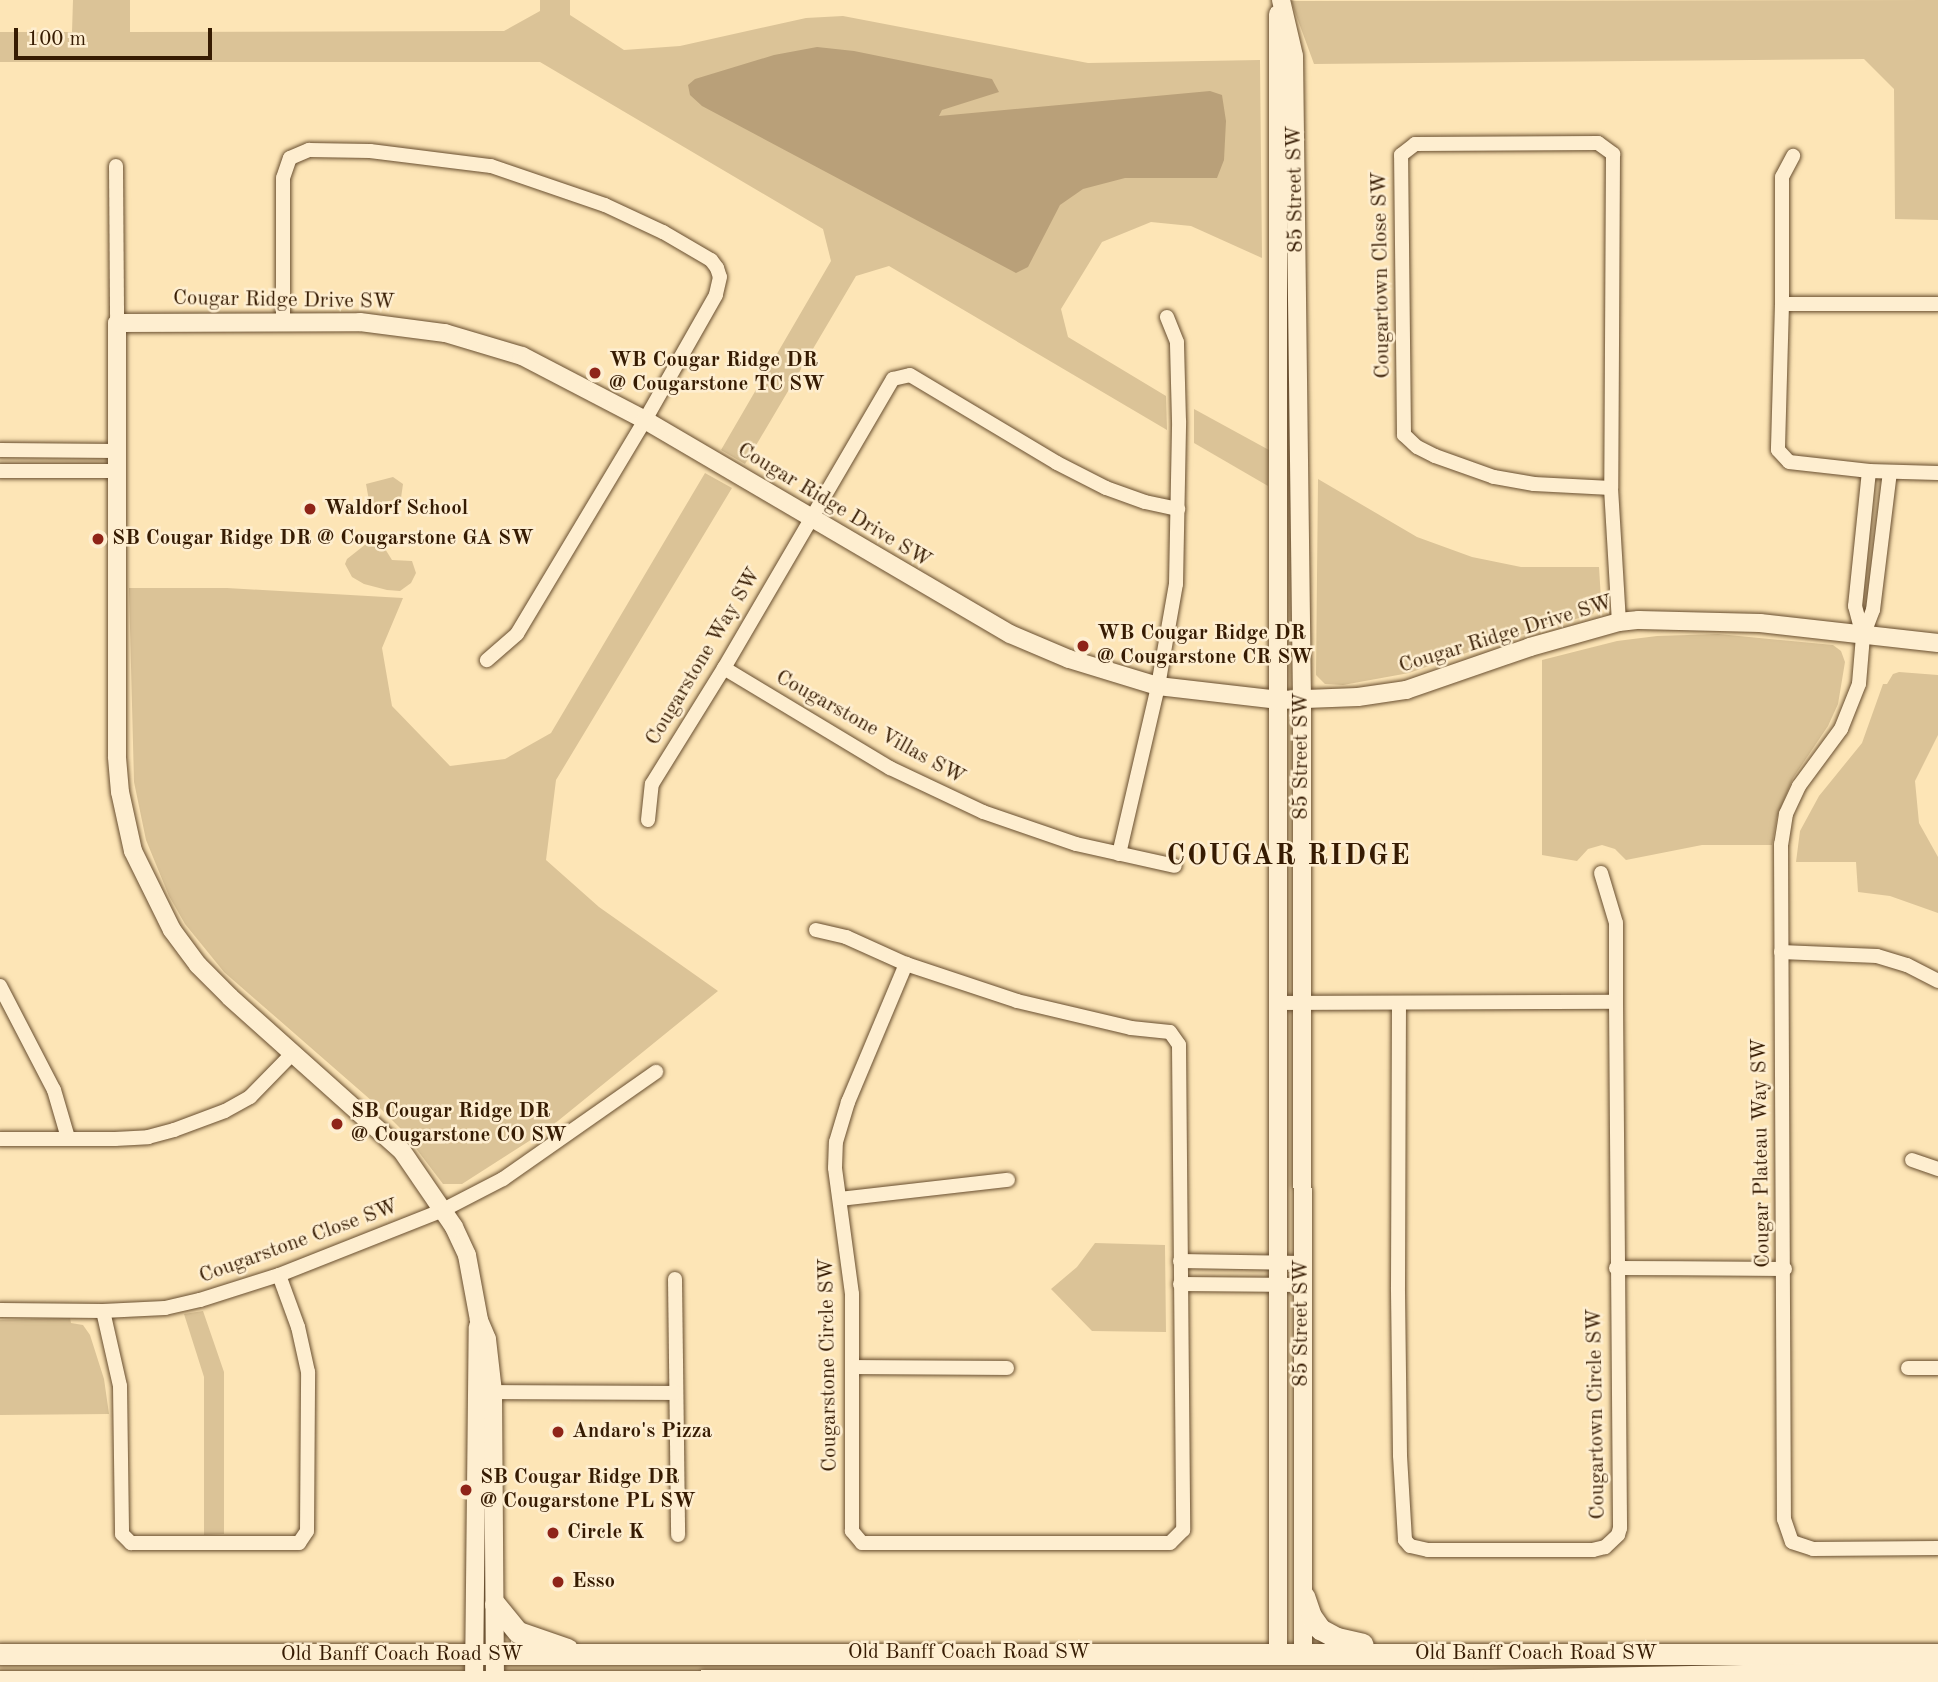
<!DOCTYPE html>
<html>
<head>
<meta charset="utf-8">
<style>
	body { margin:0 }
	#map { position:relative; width:1938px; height:1682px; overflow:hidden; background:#fde5b6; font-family:"Old Standard TT",serif }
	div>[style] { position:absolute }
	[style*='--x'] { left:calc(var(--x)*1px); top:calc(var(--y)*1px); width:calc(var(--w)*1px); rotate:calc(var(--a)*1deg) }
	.green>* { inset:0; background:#dbc397 }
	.water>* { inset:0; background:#b9a079 }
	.roads { filter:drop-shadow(0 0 2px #684e2f) drop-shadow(0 0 2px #684e2f) }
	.minor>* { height:14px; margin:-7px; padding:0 7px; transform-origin:7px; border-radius:7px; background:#feeed0 }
	.tertiary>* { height:18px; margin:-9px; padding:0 9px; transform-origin:9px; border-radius:9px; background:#feeed0 }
	.secondary>* { height:21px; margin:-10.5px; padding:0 10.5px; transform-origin:10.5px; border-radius:10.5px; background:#feeed0 }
	.dots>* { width:19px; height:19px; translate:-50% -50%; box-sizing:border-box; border:4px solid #feeed0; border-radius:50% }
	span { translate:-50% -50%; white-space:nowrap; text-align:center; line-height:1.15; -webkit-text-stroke:5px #feeed0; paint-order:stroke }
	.street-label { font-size:21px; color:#361b02 }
	.poi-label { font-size:21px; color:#361b02; font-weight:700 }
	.left { translate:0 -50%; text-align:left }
	.district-label { font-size:28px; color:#361b02; font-weight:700; letter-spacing:2px }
	.scale { position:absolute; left:14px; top:28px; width:198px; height:32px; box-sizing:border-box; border:4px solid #361b02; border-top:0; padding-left:9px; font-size:21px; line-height:24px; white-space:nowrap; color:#361b02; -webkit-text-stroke:5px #feeed0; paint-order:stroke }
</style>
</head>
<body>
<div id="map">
	<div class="green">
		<div style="clip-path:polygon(73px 0,130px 0,130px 32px,504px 31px,540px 11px,540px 0,570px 0,570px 15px,624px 50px,680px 46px,806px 18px,843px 16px,1088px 63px,1260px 60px,1262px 258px,1191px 226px,1151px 222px,1102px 242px,1061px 309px,1068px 337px,1166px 396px,1167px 430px,889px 266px,856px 276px,745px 464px,721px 450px,831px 261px,823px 229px,540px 62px,0 62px,0 32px,72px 32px)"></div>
		<div style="clip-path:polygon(1938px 0,1938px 220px,1895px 219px,1894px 89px,1864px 59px,1314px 64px,1291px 1px)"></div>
		<div style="clip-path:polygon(1194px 409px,1269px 450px,1268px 486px,1194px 443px)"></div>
		<div style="clip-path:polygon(705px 473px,732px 488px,556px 780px,546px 860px,599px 907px,718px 991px,548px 1129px,462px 1184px,443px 1184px,402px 1130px,380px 1108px,224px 972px,185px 924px,169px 896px,146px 840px,134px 782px,129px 588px,227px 588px,403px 598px,382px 648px,392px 706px,450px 766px,505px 759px,551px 733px)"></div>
		<div style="clip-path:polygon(393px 477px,403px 484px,401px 498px,370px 506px,366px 484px)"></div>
		<div style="clip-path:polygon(1318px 479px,1417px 537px,1472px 557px,1521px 567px,1599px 567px,1601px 599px,1593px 614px,1503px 640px,1409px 673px,1343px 685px,1325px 684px,1316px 675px)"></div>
		<div style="clip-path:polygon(375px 543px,382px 544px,392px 560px,412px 561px,416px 573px,411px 583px,400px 591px,387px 590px,364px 584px,352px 577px,345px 564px,347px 559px,366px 544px)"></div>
		<div style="clip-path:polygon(1718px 634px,1833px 645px,1841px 651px,1845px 662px,1838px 704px,1828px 726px,1793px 778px,1777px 817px,1772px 845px,1702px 845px,1626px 860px,1615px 849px,1602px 845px,1588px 849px,1577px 861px,1542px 855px,1542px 660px,1617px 641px,1657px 636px)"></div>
		<div style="clip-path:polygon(1899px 672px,1938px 675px,1938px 735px,1915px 781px,1919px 823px,1938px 857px,1938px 913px,1890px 896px,1858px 892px,1856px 862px,1796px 862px,1800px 831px,1819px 796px,1862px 743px,1883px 684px,1887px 684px,1893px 674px)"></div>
		<div style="clip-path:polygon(1095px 1243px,1165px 1245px,1166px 1332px,1092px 1331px,1051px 1289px,1077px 1267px)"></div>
		<div style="clip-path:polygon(203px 1311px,224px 1372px,224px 1534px,204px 1535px,204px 1377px,184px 1314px)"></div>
		<div style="clip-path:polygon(70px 1318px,71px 1323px,83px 1325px,90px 1335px,104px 1379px,109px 1414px,0 1415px,0 1320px)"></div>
	</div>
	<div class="water">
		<div style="clip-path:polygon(817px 47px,854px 51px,992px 79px,999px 92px,942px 110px,939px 116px,1210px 91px,1222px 95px,1226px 121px,1224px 160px,1217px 178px,1125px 178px,1083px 189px,1060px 205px,1028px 267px,1016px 273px,702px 106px,690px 95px,688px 85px,695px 79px,774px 55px)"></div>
	</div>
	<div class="roads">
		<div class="minor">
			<div style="--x:116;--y:166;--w:157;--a:89.6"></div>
			<div style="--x:1782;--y:304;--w:127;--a:-90"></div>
			<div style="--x:1782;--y:177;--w:24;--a:-62"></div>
			<div style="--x:1938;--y:304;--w:156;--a:180"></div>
			<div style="--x:1782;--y:304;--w:146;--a:91.6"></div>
			<div style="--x:1778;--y:450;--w:16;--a:47"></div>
			<div style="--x:1789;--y:462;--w:81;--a:6.4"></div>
			<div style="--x:1869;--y:471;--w:69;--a:1.7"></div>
			<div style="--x:283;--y:322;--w:144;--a:-90"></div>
			<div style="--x:283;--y:178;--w:21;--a:-71"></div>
			<div style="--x:290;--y:158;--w:21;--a:-23"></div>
			<div style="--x:309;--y:150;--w:61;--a:0.9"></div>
			<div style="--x:370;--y:151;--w:122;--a:7.1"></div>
			<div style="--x:491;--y:166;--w:120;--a:18.9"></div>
			<div style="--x:605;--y:205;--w:64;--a:25"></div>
			<div style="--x:663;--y:232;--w:56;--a:30.3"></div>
			<div style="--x:711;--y:260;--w:10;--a:53"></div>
			<div style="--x:717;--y:268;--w:9;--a:72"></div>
			<div style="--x:720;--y:277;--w:18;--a:103"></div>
			<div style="--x:716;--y:295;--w:144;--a:119.6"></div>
			<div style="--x:645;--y:420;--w:249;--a:120.9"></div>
			<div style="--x:517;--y:634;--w:40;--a:139"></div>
			<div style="--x:0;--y:450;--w:115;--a:0.5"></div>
			<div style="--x:0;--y:471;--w:116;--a:0"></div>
			<div style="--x:1869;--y:471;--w:136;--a:95.9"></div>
			<div style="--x:1855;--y:606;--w:31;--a:75"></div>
			<div style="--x:1863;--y:636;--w:48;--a:94.8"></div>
			<div style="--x:1859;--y:684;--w:48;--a:111.8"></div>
			<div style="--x:1841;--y:729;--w:71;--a:126.4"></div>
			<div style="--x:1799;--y:786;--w:31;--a:115"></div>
			<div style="--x:1786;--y:814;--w:30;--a:99"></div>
			<div style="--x:1781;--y:844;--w:675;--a:89.75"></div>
			<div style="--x:1784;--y:1519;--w:24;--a:71"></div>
			<div style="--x:1792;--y:1542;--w:22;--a:18"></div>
			<div style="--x:1813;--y:1549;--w:125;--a:-0.5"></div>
			<div style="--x:1611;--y:488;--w:77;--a:-177"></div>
			<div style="--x:1534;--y:484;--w:41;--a:-170.1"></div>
			<div style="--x:1494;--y:477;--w:63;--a:-160.4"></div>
			<div style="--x:1435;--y:456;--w:20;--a:-153"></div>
			<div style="--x:1417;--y:447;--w:18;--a:-137"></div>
			<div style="--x:1404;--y:435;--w:280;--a:-90.6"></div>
			<div style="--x:1401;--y:155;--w:18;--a:-38"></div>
			<div style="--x:1415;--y:144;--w:183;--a:-0.3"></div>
			<div style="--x:1598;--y:143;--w:19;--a:36"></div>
			<div style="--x:1613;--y:154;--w:334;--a:90.3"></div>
			<div style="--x:1611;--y:488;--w:134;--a:86.6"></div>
			<div style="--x:1863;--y:636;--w:28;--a:-69"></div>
			<div style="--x:1873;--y:610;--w:139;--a:-83"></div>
			<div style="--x:724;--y:668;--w:194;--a:31.1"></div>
			<div style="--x:890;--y:768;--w:103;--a:25.3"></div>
			<div style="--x:983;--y:812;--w:98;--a:19"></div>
			<div style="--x:1076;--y:844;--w:101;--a:12.5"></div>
			<div style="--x:648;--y:820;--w:36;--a:-84"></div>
			<div style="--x:652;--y:784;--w:137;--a:-58.2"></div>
			<div style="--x:724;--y:668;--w:335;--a:-59.7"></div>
			<div style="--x:893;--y:379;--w:17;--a:-13"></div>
			<div style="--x:910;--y:375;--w:171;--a:30.9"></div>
			<div style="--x:1057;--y:463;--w:55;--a:27"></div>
			<div style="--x:1106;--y:488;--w:41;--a:19.7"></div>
			<div style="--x:1145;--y:502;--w:34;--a:12"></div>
			<div style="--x:1119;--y:854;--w:172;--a:-76.9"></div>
			<div style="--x:1158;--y:686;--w:104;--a:-80"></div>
			<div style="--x:1176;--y:584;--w:163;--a:-88.9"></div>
			<div style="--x:1179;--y:421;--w:79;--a:-91.5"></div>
			<div style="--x:1177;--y:342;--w:27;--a:-112"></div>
			<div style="--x:1601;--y:873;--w:52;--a:73.3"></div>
			<div style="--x:1616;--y:923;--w:79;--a:90"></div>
			<div style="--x:816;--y:930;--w:31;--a:13"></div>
			<div style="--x:846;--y:937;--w:66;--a:24.2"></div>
			<div style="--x:1781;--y:952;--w:96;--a:2.4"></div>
			<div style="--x:1877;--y:956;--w:31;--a:17"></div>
			<div style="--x:1907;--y:965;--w:35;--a:27"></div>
			<div style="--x:906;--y:964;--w:117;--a:18.4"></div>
			<div style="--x:1017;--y:1001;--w:117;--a:13.3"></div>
			<div style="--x:1131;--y:1028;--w:39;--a:6"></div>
			<div style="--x:1170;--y:1032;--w:16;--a:55"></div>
			<div style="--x:1179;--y:1045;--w:485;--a:89.5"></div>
			<div style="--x:1183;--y:1530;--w:18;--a:135"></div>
			<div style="--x:1170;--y:1543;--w:308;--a:180"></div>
			<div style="--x:862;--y:1543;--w:16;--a:-130"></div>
			<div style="--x:852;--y:1531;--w:237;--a:-90"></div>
			<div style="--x:852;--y:1294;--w:127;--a:-97.7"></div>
			<div style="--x:835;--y:1168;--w:26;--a:-88"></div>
			<div style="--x:836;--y:1142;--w:42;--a:-73.3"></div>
			<div style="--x:848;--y:1102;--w:150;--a:-67.2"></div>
			<div style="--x:0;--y:986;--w:117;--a:62.6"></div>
			<div style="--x:54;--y:1090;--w:50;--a:73.7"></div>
			<div style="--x:1280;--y:1003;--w:336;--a:-0.2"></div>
			<div style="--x:1616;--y:1002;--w:526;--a:89.56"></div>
			<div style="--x:1620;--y:1528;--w:7;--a:106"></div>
			<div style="--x:1618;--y:1535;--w:18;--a:137"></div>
			<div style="--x:1605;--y:1547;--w:12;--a:166"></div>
			<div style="--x:1593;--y:1550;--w:165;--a:180"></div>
			<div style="--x:1428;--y:1550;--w:18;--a:-167"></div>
			<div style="--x:1410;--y:1546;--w:8;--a:-130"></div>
			<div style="--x:1405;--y:1540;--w:85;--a:-93.4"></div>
			<div style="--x:1400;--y:1455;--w:168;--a:-90.7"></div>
			<div style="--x:1398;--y:1287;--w:284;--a:-89.8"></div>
			<div style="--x:0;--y:1139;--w:115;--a:0"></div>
			<div style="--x:115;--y:1139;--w:33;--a:-3"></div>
			<div style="--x:148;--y:1137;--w:27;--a:-15"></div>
			<div style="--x:174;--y:1130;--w:54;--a:-20.4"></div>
			<div style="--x:225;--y:1111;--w:29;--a:-29"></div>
			<div style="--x:250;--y:1097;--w:62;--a:-45.7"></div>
			<div style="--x:1912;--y:1160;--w:28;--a:19"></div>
			<div style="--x:840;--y:1199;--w:169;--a:-6.5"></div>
			<div style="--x:1180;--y:1261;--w:122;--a:0.9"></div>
			<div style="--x:1616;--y:1268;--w:169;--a:0.3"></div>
			<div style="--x:675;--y:1279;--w:256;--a:89.3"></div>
			<div style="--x:1180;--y:1284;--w:121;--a:0.5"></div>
			<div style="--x:0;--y:1310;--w:103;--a:0.6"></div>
			<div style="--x:103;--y:1311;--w:62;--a:-2.8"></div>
			<div style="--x:165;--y:1308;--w:36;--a:-13"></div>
			<div style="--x:200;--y:1300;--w:83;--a:-17.6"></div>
			<div style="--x:279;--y:1275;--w:176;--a:-21.6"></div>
			<div style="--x:443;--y:1210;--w:68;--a:-27.3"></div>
			<div style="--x:503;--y:1179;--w:187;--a:-35"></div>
			<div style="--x:103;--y:1311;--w:77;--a:77.2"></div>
			<div style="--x:120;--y:1386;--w:148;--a:89.2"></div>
			<div style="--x:122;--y:1534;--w:13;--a:45"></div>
			<div style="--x:131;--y:1543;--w:168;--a:0"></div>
			<div style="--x:299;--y:1543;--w:14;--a:-56"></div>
			<div style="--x:307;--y:1531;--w:159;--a:-89.6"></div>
			<div style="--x:308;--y:1372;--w:46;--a:-102.5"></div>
			<div style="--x:298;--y:1327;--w:55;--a:-110.1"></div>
			<div style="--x:853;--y:1367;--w:154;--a:0.4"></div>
			<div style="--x:1908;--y:1368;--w:30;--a:0"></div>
			<div style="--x:485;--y:1392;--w:191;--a:0.3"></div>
		</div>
		<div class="tertiary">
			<div style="--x:1281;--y:0;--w:57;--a:76.9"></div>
			<div style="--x:1294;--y:56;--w:644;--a:89.29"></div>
			<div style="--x:1302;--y:700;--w:952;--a:89.94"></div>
			<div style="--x:1278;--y:14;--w:1638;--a:90"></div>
			<div style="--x:474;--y:1681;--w:354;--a:-89.4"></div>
			<div style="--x:495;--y:1681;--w:289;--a:-90.4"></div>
			<div style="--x:493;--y:1392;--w:53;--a:-96.5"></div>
			<div style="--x:487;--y:1339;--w:21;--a:-113"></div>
			<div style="--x:479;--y:1320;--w:66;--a:-100.5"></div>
			<div style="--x:467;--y:1255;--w:31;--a:-115"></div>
			<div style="--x:454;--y:1227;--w:92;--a:-124.4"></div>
			<div style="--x:402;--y:1151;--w:231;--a:-138.2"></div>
			<div style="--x:230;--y:997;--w:45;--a:-135"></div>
			<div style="--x:198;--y:965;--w:44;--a:-126.6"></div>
			<div style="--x:172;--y:930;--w:88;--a:-116.3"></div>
			<div style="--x:133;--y:851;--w:60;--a:-102.4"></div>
			<div style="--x:120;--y:792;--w:36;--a:-95"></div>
			<div style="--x:117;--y:756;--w:433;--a:-90"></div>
			<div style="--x:117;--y:323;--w:243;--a:-0.2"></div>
			<div style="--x:360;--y:322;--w:86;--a:7.4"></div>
			<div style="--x:445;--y:333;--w:80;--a:16.6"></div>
			<div style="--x:522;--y:356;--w:139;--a:27.5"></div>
			<div style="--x:645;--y:420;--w:423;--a:30.4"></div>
			<div style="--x:1010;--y:634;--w:64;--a:23"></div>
			<div style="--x:1069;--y:659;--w:93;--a:16.9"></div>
			<div style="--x:1158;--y:686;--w:122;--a:6.6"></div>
			<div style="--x:1279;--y:700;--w:79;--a:-2.2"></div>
			<div style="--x:1358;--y:697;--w:49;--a:-8.3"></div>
			<div style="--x:1406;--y:690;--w:131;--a:-19.1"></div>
			<div style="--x:1530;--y:647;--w:92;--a:-15.7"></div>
			<div style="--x:1619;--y:622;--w:20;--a:-6"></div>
			<div style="--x:1639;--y:620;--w:121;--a:1.4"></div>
			<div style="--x:1760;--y:623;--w:179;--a:6.4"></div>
		</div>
		<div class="secondary">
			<div style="--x:1304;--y:1596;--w:21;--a:71"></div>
			<div style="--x:1311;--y:1616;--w:16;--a:55"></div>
			<div style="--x:1320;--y:1629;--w:19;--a:28"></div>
			<div style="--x:1337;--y:1638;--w:26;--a:13"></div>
			<div style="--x:495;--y:1604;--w:36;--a:51"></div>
			<div style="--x:518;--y:1632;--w:52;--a:19.1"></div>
			<div style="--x:0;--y:1654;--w:1938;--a:0"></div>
			<div style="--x:0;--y:1681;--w:1483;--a:-0.04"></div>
			<div style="--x:1483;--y:1680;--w:455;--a:-1.1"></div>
		</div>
	</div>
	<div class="dots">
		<div style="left:595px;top:373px;background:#8f2418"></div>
		<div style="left:310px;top:509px;background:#8f2418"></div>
		<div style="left:98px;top:539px;background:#8f2418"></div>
		<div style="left:1083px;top:646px;background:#8f2418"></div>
		<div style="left:337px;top:1124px;background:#8f2418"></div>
		<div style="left:558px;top:1432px;background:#8f2418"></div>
		<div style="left:466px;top:1490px;background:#8f2418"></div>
		<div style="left:553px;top:1533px;background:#8f2418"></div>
		<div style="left:558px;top:1582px;background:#8f2418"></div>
	</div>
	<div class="street-label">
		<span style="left:1296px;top:189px;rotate:-91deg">85 Street SW</span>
		<span style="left:1382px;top:275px;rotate:-91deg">Cougartown Close SW</span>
		<span style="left:284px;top:301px;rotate:1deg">Cougar Ridge Drive SW</span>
		<span style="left:834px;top:506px;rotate:31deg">Cougar Ridge Drive SW</span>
		<span style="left:1506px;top:635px;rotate:-17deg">Cougar Ridge Drive SW</span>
		<span style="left:704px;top:657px;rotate:-59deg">Cougarstone Way SW</span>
		<span style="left:870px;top:728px;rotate:29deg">Cougarstone Villas SW</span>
		<span style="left:1302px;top:756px;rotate:-90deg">85 Street SW</span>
		<span style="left:1762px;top:1153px;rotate:-91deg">Cougar Plateau Way SW</span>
		<span style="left:299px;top:1242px;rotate:-20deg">Cougarstone Close SW</span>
		<span style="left:1302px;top:1323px;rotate:-90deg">85 Street SW</span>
		<span style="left:829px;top:1365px;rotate:-91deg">Cougarstone Circle SW</span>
		<span style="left:1597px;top:1414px;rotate:-91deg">Cougartown Circle SW</span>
		<span style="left:969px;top:1653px">Old Banff Coach Road SW</span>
		<span style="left:1536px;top:1654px">Old Banff Coach Road SW</span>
		<span style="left:402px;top:1655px">Old Banff Coach Road SW</span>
	</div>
	<div class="poi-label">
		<span class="left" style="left:609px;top:373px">WB Cougar Ridge DR<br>@ Cougarstone TC SW</span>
		<span class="left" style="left:324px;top:509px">Waldorf School</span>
		<span class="left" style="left:112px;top:539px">SB Cougar Ridge DR @ Cougarstone GA SW</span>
		<span class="left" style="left:1097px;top:646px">WB Cougar Ridge DR<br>@ Cougarstone CR SW</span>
		<span class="left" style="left:351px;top:1124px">SB Cougar Ridge DR<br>@ Cougarstone CO SW</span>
		<span class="left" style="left:572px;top:1432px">Andaro's Pizza</span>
		<span class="left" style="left:480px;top:1490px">SB Cougar Ridge DR<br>@ Cougarstone PL SW</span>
		<span class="left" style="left:567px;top:1533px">Circle K</span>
		<span class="left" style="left:572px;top:1582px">Esso</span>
	</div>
	<div class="district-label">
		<span style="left:1289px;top:857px">COUGAR RIDGE</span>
	</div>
	<div class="scale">100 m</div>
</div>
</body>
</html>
